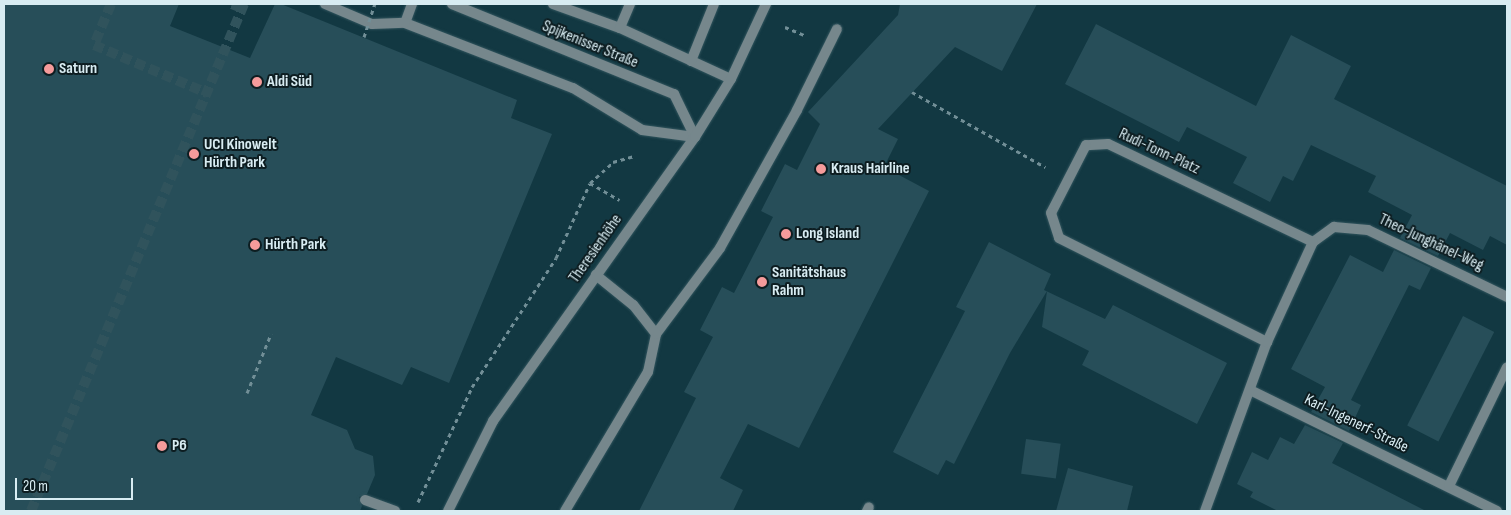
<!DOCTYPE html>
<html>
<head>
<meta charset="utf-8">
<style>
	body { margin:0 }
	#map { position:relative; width:1511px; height:515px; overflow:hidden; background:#123842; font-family:"Sofia Sans Condensed",sans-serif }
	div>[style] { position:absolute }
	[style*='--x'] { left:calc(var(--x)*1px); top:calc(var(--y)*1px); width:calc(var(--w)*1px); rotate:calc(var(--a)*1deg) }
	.building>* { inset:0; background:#274e59; transform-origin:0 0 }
	.pedestrian-tunnel>* { height:10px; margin-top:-5px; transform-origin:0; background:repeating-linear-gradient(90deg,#30535c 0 10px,transparent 0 15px) }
	.path>* { height:3px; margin-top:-1.5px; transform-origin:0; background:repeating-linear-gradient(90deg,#728f97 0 4px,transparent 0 8px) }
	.roads { filter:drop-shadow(0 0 1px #32555e) drop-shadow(0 0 1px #32555e) }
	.service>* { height:10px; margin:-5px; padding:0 5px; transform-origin:5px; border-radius:5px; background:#76878c }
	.pedestrian>* { height:10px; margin:-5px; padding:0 5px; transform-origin:5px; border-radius:5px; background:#76878c }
	.minor>* { height:10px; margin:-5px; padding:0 5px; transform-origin:5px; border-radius:5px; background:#76878c }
	.tertiary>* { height:10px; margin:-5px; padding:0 5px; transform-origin:5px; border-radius:5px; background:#76878c }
	.path-bridge>* { height:3px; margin-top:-1.5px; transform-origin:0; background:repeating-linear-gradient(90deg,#728f97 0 4px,transparent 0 8px) }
	.dots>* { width:14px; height:14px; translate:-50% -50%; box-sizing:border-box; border:2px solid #0d1d21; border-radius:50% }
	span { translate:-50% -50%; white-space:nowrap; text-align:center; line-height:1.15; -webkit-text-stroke:4px #0d1d21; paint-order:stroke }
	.street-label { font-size:16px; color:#d8ecf2 }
	.poi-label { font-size:16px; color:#d8ecf2; font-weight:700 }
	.left { translate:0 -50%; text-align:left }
	.frame { position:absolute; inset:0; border:5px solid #d8ecf2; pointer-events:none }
	.scale { position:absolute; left:15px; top:478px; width:118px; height:22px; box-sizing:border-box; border:2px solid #d8ecf2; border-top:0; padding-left:6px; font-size:15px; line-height:18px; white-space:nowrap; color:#d8ecf2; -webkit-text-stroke:4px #0d1d21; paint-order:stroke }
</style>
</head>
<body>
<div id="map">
	<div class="building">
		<div style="clip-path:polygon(4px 4px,179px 4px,170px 26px,250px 58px,275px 4px,281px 4px,517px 100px,511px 118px,552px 134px,449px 383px,411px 367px,402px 385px,336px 357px,311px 415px,347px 430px,355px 449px,373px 456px,375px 475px,367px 494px,359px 497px,362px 506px,360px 511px,4px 511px)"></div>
		<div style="clip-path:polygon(900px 4px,1037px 4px,1002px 71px,955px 47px,878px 129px,898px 139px,884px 167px,929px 191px,799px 448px,748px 424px,720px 478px,743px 490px,733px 511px,639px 511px,696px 398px,684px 392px,713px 337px,700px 330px,722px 287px,734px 293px,773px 217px,761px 211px,785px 164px,797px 170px,820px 124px,808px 112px,898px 15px)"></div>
		<div style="clip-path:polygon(1096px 24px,1256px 106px,1291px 35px,1351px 66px,1334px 99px,1507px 186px,1507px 245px,1490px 236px,1483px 250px,1450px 233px,1438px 256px,1400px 238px,1412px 215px,1368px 192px,1376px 176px,1311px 145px,1293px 181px,1283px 176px,1270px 202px,1233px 183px,1247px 157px,1187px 127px,1179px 142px,1065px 84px)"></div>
		<div style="clip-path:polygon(989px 242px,1051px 274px,1044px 290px,1105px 319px,1113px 305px,1227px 363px,1197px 424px,1082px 365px,1089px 351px,1042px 327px,1047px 291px,1010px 353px,954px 464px,946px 460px,938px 475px,893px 452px,965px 311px,956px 307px)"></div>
		<div style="clip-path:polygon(1394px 250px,1431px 268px,1420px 290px,1409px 285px,1351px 400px,1361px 405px,1349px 431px,1311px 412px,1325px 387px,1291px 369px,1350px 255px,1383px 272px)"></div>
		<div style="left:1463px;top:316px;width:35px;height:123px;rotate:27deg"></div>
		<div style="clip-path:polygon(1305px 425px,1343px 443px,1332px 463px,1426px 511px,1278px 511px,1250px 497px,1253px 492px,1237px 484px,1252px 452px,1268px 460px,1280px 437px,1294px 444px)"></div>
		<div style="left:1026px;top:439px;width:35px;height:35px;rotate:8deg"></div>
		<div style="clip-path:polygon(1068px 468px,1133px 486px,1127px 511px,1056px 511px)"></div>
	</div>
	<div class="pedestrian-tunnel">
		<div style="--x:111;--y:4;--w:44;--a:112.5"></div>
		<div style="--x:94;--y:45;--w:123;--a:23"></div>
		<div style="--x:232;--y:4;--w:11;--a:22"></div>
		<div style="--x:31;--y:511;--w:550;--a:-67.21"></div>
	</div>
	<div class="path">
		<div style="--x:785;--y:27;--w:23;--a:23"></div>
		<div style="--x:912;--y:92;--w:153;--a:29.4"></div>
		<div style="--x:590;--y:183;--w:34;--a:30"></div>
		<div style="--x:247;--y:393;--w:64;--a:-67.9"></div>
		<div style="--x:418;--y:502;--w:127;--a:-64.8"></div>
		<div style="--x:472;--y:387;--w:154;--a:-56.9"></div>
		<div style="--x:556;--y:258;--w:82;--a:-65.6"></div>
		<div style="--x:590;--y:183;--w:31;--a:-42"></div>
		<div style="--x:613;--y:162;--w:22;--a:-16"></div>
	</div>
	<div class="roads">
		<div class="service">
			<div style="--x:412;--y:4;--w:20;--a:110"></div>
			<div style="--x:405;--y:23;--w:180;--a:21.2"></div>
			<div style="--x:573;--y:88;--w:81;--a:31.3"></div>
			<div style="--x:642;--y:130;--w:53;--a:7.5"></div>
			<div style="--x:553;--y:4;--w:71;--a:19.7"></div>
			<div style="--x:630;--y:4;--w:26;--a:113"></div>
			<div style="--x:620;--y:28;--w:122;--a:24.7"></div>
			<div style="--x:691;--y:61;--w:61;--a:-68"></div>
			<div style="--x:656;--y:334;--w:107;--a:-53.3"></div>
			<div style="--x:720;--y:248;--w:158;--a:-60.8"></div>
			<div style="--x:797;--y:110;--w:90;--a:-63.7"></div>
			<div style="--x:365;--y:500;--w:32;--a:20"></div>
			<div style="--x:565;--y:511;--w:162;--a:-59.2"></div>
			<div style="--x:648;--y:372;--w:39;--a:-78"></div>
			<div style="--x:656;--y:334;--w:37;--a:-128"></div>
			<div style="--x:633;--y:305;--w:48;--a:-141"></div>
			<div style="--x:867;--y:511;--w:4;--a:-63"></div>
		</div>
		<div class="pedestrian">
			<div style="--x:325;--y:4;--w:51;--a:23.1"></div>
			<div style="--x:372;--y:24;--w:33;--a:-2"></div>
		</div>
		<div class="minor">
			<div style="--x:452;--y:4;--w:240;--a:22.1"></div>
			<div style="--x:674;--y:94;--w:48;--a:64"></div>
			<div style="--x:1313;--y:242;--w:26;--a:-36"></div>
			<div style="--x:1334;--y:227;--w:34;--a:5"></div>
			<div style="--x:1368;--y:230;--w:154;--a:25.7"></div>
			<div style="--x:1250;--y:390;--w:275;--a:26.1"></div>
			<div style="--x:1449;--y:486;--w:132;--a:-64"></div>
			<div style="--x:1205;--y:511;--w:180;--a:-69.9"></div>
			<div style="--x:1267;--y:342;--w:110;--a:-65.3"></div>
			<div style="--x:1313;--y:242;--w:227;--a:-154.4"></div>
			<div style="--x:1108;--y:144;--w:22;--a:177"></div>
			<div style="--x:1086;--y:145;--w:76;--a:117.2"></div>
			<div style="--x:1051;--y:213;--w:26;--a:72"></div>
			<div style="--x:1059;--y:238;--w:233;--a:26.6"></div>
		</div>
		<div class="tertiary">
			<div style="--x:448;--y:511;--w:101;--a:-63.4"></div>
			<div style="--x:493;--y:421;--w:349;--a:-54.6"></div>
			<div style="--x:695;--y:137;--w:68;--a:-58.2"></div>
			<div style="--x:731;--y:79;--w:83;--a:-65"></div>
		</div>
	</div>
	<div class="path-bridge">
		<div style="--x:364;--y:37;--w:35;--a:-72"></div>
	</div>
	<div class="dots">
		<div style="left:49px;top:69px;background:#f59b9b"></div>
		<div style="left:257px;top:82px;background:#f59b9b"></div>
		<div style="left:194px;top:154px;background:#f59b9b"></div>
		<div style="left:821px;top:169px;background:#f59b9b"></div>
		<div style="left:786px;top:234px;background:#f59b9b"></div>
		<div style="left:255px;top:245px;background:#f59b9b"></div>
		<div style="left:762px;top:282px;background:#f59b9b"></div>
		<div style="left:162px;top:446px;background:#f59b9b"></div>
	</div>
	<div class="street-label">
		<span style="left:590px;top:45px;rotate:22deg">Spijkenisser Straße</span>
		<span style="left:1159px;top:152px;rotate:25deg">Rudi-Tonn-Platz</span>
		<span style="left:1431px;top:243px;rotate:25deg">Theo-Junghänel-Weg</span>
		<span style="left:596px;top:249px;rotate:-55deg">Theresienhöhe</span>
		<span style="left:1356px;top:424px;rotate:26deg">Karl-Ingenerf-Straße</span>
	</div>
	<div class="poi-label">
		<span class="left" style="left:59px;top:69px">Saturn</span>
		<span class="left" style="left:267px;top:82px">Aldi Süd</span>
		<span class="left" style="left:204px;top:154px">UCI Kinowelt<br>Hürth Park</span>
		<span class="left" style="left:831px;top:169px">Kraus Hairline</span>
		<span class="left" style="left:796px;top:234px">Long Island</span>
		<span class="left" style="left:265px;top:245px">Hürth Park</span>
		<span class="left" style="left:772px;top:282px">Sanitätshaus<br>Rahm</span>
		<span class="left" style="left:172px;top:446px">P6</span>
	</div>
	<div class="frame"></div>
	<div class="scale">20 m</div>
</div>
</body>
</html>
